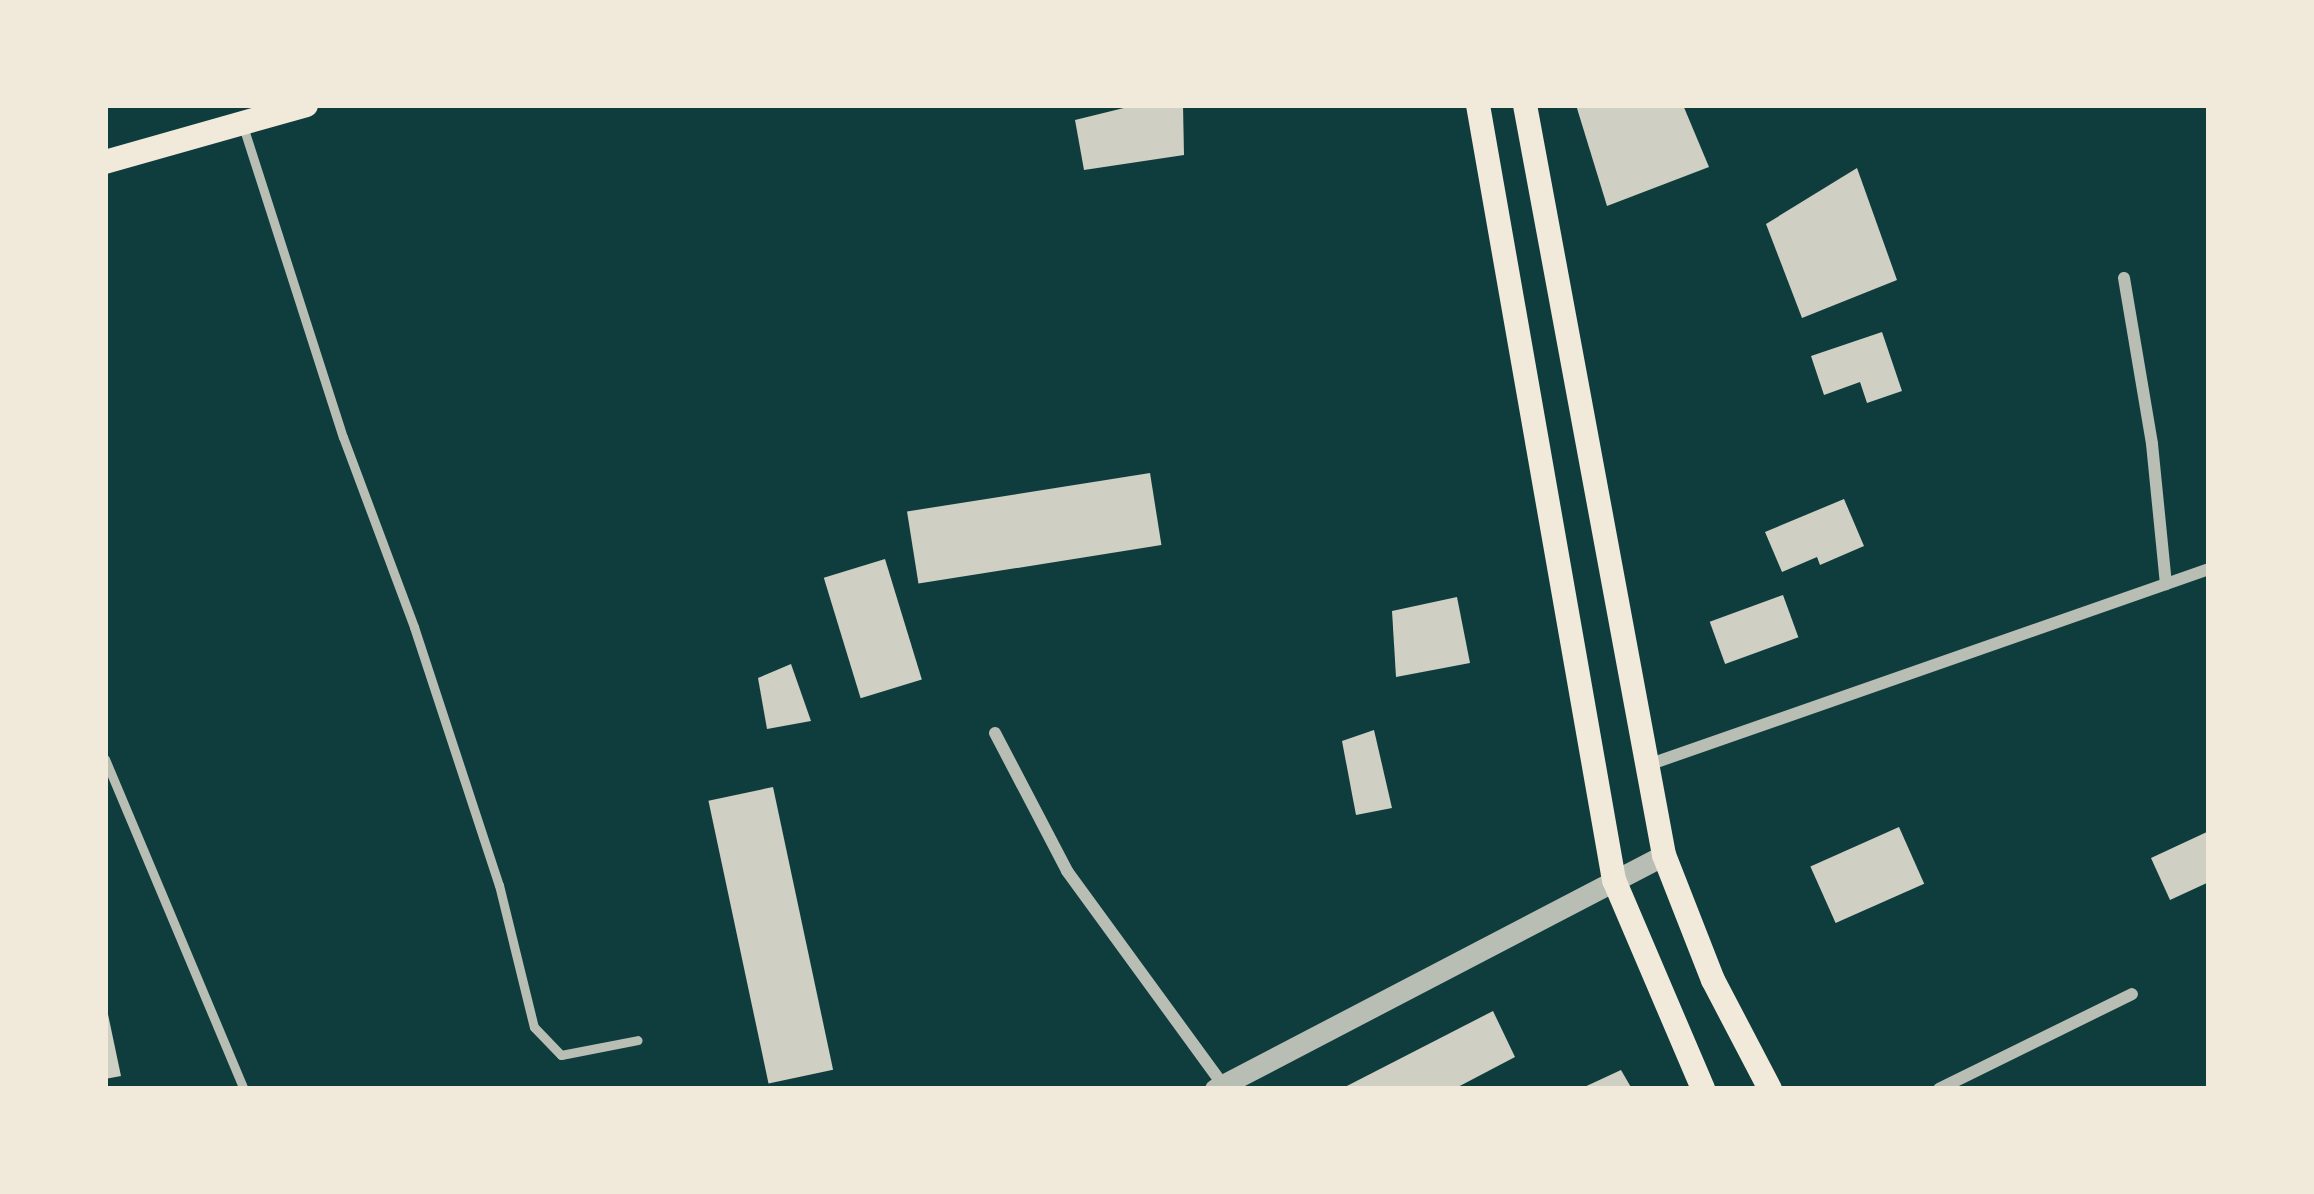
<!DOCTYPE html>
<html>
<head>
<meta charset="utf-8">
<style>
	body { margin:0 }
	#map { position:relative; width:2314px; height:1194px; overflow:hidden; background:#0f3d3e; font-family:Roboto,sans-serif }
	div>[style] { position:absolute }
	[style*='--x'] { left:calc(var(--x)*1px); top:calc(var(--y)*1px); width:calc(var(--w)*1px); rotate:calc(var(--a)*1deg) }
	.building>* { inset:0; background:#cfcfc3; transform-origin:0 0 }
	.service>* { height:9px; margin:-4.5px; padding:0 4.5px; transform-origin:4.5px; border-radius:4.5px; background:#b8beb3 }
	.minor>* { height:12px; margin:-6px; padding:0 6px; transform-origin:6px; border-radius:6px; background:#b8beb3 }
	.tertiary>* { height:21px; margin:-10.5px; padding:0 10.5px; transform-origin:10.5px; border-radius:10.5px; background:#b8beb3 }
	.secondary>* { height:24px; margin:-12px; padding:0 12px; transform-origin:12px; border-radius:12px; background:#f1e9da }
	span { translate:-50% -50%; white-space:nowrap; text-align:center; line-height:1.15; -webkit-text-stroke:12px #f1e9da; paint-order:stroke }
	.frame { position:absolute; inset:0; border:108px solid #f1e9da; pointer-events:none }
</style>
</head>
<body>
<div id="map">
	<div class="building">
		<div style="clip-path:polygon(1136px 105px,1183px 105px,1184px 155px,1084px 170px,1075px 120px)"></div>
		<div style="clip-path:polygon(1576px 105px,1683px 105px,1709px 167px,1607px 206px)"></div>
		<div style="clip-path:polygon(1857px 168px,1897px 280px,1802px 318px,1766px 224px)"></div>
		<div style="clip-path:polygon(1882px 332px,1902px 391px,1867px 403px,1860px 382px,1824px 395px,1811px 356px)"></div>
		<div style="left:1150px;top:473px;width:73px;height:246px;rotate:81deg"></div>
		<div style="clip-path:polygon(1844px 499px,1864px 546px,1820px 565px,1817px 557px,1782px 572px,1765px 532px)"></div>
		<div style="left:885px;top:559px;width:126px;height:64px;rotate:73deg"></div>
		<div style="left:1783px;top:595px;width:45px;height:78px;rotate:70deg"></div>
		<div style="clip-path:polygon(1457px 597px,1470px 663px,1396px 677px,1392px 611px)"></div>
		<div style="clip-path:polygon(791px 664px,811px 721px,767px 729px,758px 678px)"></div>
		<div style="clip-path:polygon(1374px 730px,1392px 808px,1356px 815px,1342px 741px)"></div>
		<div style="left:773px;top:787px;width:289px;height:66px;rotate:78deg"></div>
		<div style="left:1899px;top:827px;width:62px;height:97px;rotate:66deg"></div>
		<div style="clip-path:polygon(2209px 831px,2209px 882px,2170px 900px,2151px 858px)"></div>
		<div style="clip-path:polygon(105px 1000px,121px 1076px,105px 1079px)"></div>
		<div style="clip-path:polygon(1493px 1011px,1515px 1057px,1454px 1089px,1341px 1089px)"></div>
		<div style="clip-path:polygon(1621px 1070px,1632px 1089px,1580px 1089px)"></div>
	</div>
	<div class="service">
		<div style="--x:242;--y:123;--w:330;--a:72.2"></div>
		<div style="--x:343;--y:437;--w:203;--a:69.5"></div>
		<div style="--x:414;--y:627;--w:272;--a:71.8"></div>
		<div style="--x:499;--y:885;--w:146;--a:76.2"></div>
		<div style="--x:534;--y:1027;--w:39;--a:46"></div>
		<div style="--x:561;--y:1055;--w:78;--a:-11"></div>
		<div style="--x:105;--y:759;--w:358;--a:67.2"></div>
	</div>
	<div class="minor">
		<div style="--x:2124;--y:278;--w:168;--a:80.4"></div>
		<div style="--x:2152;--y:444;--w:141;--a:84.3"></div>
		<div style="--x:995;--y:733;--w:156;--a:62.4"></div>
		<div style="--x:1067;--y:871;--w:265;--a:53.9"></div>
		<div style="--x:1645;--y:766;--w:597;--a:-19.25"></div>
		<div style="--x:1939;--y:1089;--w:215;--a:-26.2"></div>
	</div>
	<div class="tertiary">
		<div style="--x:1215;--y:1089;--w:506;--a:-27.53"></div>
	</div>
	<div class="secondary">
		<div style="--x:1478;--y:105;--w:787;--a:80.05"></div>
		<div style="--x:1614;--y:880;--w:227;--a:66.9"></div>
		<div style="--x:1525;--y:105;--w:763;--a:79.5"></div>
		<div style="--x:1664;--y:855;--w:134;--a:68.6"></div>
		<div style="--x:1713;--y:980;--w:123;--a:62.4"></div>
		<div style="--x:105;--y:162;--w:209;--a:-15.8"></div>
	</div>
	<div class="frame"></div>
</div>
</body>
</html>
